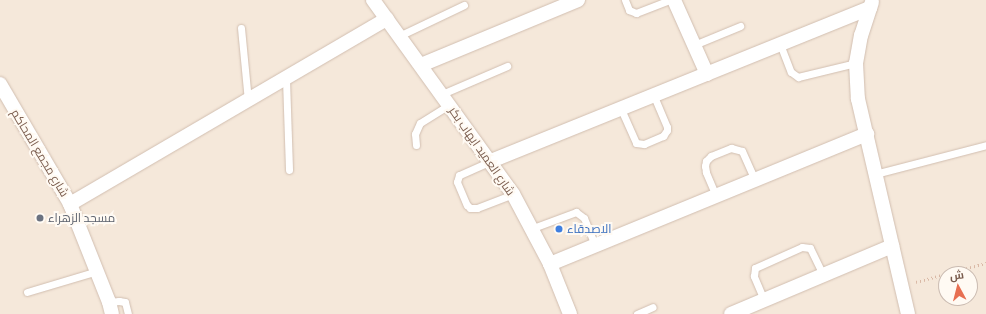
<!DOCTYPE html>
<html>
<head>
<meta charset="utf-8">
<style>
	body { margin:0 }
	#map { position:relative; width:986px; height:314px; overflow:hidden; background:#fdf6ec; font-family:"PT Sans Narrow",Cairo,sans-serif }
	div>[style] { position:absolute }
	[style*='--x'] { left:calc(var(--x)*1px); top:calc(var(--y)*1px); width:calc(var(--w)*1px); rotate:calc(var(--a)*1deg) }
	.residential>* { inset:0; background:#f5e8da }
	.path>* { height:2.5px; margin-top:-1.25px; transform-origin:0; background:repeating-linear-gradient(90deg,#d9b8a5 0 1px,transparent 0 4px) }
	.roads { filter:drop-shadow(0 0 1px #d1beb0) drop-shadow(0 0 1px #d1beb0) }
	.service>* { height:7px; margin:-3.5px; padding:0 3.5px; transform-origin:3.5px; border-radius:3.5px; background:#fff }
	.minor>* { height:14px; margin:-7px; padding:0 7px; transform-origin:7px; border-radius:7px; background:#fff }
	.dots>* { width:11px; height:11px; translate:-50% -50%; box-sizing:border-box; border:2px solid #fffaf3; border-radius:50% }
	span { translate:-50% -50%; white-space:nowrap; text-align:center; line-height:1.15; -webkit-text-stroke:4px #fffaf3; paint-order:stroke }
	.street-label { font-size:12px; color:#7a5c4d }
	.worship-label { font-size:12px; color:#5b616d }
	.left { translate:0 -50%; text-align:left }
	.shop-label { font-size:12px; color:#366cbe }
	.north { position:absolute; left:938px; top:266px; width:40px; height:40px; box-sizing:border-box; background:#fffaf3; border:1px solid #cabbb1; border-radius:50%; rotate:353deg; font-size:11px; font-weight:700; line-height:16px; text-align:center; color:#7a5c4d }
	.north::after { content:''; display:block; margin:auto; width:14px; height:18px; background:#e76f51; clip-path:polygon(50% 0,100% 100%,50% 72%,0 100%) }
</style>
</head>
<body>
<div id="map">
	<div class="residential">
		<div style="clip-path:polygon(evenodd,0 0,986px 0,986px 314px,0 314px,0 0,946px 274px,970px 274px,970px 298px,946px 298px,946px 274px)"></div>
	</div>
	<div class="path">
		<div style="--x:916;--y:282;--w:73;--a:-15.2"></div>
	</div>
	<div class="roads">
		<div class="service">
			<div style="--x:625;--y:0;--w:11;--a:68"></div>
			<div style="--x:629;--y:10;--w:8;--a:23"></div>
			<div style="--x:636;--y:13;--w:36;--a:-21"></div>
			<div style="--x:241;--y:28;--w:73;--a:84.5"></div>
			<div style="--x:399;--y:36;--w:72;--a:-25.5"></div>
			<div style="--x:780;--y:44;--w:30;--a:69"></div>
			<div style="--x:791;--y:72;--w:9;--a:36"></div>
			<div style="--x:798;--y:77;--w:60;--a:-13.6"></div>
			<div style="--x:694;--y:45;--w:50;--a:-22.4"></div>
			<div style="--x:286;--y:79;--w:91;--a:88.1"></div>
			<div style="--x:442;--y:94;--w:71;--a:-23.3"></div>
			<div style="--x:621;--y:109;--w:37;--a:66"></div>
			<div style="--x:636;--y:143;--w:8;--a:7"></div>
			<div style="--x:644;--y:144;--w:21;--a:-23"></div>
			<div style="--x:663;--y:136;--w:7;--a:-56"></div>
			<div style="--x:667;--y:130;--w:3;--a:-90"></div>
			<div style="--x:667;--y:127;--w:34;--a:-113"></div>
			<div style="--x:416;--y:145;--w:11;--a:-95"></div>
			<div style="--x:415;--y:134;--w:12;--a:-66"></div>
			<div style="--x:420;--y:123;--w:34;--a:-32"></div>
			<div style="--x:491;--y:161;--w:35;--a:156"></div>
			<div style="--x:459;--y:175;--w:7;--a:106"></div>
			<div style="--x:457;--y:182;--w:25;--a:67"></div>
			<div style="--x:467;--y:205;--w:4;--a:45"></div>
			<div style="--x:470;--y:208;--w:7;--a:0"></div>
			<div style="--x:477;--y:208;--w:39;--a:-21"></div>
			<div style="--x:875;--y:174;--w:115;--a:-14.6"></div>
			<div style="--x:716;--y:196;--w:26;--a:-113"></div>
			<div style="--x:706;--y:172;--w:6;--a:-99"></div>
			<div style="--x:705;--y:166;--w:5;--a:-79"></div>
			<div style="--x:706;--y:161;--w:7;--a:-45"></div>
			<div style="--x:711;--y:156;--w:22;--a:-22"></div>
			<div style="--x:731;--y:148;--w:11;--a:15"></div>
			<div style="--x:742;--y:151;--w:32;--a:66"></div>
			<div style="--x:533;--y:228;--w:46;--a:-20.4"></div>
			<div style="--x:576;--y:212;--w:10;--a:37"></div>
			<div style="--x:584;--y:218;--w:29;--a:68"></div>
			<div style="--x:27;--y:292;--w:73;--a:-16.7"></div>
			<div style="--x:764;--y:300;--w:26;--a:-113"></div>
			<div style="--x:754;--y:276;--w:8;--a:-83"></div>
			<div style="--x:755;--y:268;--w:51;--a:-24.1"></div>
			<div style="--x:802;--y:247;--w:8;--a:7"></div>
			<div style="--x:810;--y:248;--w:30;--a:64"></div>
			<div style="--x:109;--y:302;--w:10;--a:-6"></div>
			<div style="--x:119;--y:301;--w:6;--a:9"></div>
			<div style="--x:125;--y:302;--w:12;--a:76"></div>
			<div style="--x:637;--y:314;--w:17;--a:-24"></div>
		</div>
		<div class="minor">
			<div style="--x:373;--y:0;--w:239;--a:54.2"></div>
			<div style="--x:513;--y:194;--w:79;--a:62.1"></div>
			<div style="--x:550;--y:264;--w:54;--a:68.2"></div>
			<div style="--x:674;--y:0;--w:81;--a:66"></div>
			<div style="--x:872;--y:2;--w:35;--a:108"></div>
			<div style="--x:861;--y:35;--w:28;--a:100"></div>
			<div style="--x:856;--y:63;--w:36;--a:87"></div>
			<div style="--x:858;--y:99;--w:221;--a:76.9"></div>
			<div style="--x:421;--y:65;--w:170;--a:-22.5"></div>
			<div style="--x:0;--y:84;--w:139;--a:59.7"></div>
			<div style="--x:70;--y:204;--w:105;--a:68.3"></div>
			<div style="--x:109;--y:302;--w:12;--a:76"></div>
			<div style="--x:491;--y:161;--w:409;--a:-22"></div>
			<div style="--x:70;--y:204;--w:367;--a:-30.3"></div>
			<div style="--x:550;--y:264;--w:343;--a:-22.3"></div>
			<div style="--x:731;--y:314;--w:175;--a:-22.9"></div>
		</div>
	</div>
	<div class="dots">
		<div style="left:40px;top:218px;background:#6b7280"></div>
		<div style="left:559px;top:229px;background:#3f7fe0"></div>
	</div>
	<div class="street-label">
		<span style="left:482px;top:151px;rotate:55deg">شارع العميد ايهاب بكر</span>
		<span style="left:40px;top:153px;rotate:59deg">شارع مجمع المحاكم</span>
	</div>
	<div class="worship-label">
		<span class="left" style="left:48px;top:218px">مسجد الزهراء</span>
	</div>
	<div class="shop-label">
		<span class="left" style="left:567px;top:229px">الاصدقاء</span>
	</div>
	<div class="north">ش</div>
</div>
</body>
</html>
